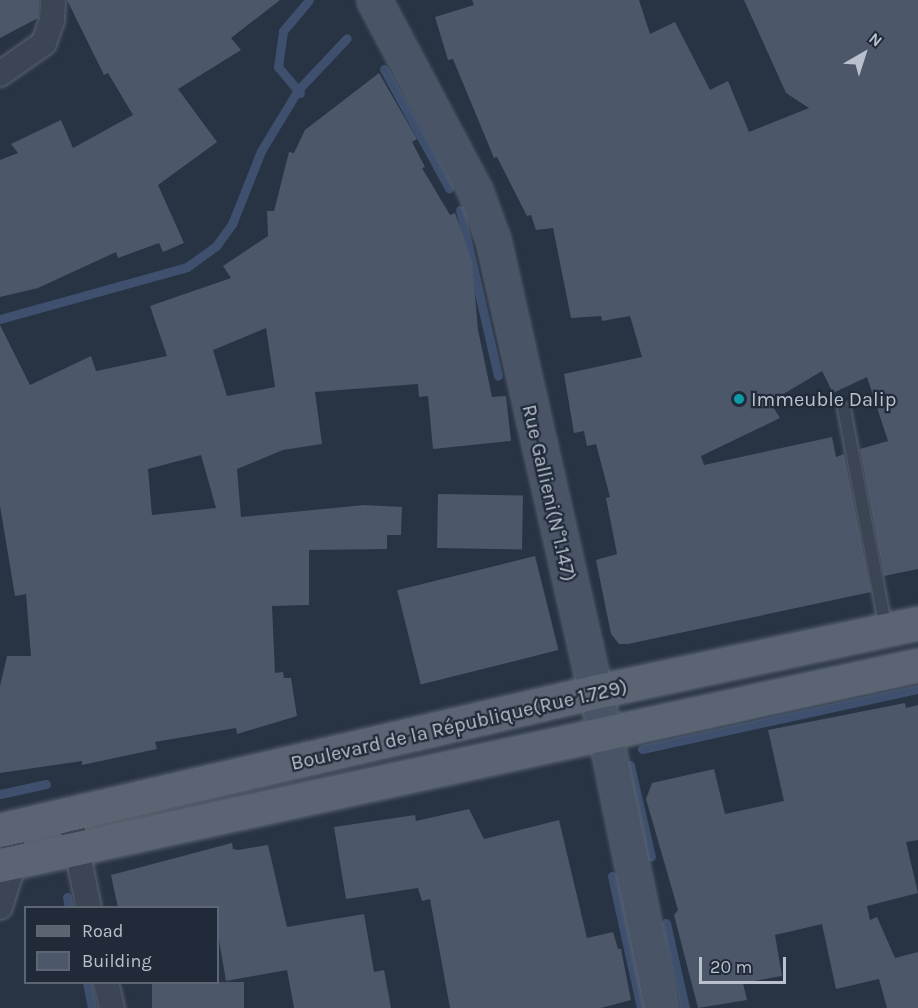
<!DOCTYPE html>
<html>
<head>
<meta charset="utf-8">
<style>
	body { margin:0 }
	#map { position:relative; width:918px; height:1008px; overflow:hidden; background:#283344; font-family:Karla,sans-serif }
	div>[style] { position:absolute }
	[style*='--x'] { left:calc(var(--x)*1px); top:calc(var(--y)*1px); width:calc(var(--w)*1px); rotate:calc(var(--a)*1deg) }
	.stream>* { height:9px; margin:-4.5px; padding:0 4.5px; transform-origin:4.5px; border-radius:4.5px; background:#3e506d }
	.building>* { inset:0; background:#4c576a; transform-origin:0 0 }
	.roads { filter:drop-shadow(0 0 2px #5b6371) drop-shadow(0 0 2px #5b6371) }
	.lane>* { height:12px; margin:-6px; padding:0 6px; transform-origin:6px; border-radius:6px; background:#3c4554 }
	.street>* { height:24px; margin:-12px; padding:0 12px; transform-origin:12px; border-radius:12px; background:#3c4554 }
	.secondary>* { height:33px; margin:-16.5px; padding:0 16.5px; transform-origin:16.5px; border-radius:16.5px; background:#4a5467 }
	.primary>* { height:33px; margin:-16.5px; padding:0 16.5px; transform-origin:16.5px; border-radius:16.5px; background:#5a6473 }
	.dots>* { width:16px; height:16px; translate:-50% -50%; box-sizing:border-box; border:3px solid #202a39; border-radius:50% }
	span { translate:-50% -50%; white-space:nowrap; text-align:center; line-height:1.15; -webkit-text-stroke:4.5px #202a39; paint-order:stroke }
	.poi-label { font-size:20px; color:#bac1cd }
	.left { translate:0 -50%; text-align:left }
	.street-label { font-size:20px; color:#bac1cd }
	.legend { position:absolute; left:24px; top:906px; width:195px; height:78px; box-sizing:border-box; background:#202a39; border:2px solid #5e6674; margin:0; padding:8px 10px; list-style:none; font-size:18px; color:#bac1cd }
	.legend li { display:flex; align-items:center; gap:12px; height:30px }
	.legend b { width:30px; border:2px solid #5e6674 }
	.north { position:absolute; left:834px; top:24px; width:60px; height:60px; -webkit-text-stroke:4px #202a39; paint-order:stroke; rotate:39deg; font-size:16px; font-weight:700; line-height:24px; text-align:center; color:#bac1cd }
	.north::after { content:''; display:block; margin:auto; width:21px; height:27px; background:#bac1cd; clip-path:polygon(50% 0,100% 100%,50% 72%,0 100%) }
	.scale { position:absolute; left:699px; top:957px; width:87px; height:27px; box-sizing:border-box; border:3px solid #bac1cd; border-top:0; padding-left:8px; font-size:18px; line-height:21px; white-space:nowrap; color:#bac1cd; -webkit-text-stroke:4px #202a39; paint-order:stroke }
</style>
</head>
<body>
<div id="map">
	<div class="stream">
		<div style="--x:384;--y:69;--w:136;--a:61.4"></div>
		<div style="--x:300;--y:93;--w:34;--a:-130"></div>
		<div style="--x:278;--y:67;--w:36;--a:-82"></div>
		<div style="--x:283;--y:31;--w:40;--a:-50"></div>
		<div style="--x:460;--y:210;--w:170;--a:77.1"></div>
		<div style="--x:0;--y:319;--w:194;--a:-15.5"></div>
		<div style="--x:187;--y:267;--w:36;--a:-36"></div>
		<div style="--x:216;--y:246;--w:27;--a:-54"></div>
		<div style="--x:232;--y:224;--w:79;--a:-68.3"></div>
		<div style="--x:261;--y:151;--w:71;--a:-58.8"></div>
		<div style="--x:298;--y:90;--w:71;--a:-46.7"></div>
		<div style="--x:642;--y:749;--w:282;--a:-12.3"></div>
		<div style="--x:630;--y:765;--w:94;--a:77.1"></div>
		<div style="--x:0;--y:794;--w:47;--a:-12.3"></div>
		<div style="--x:612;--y:876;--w:135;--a:77.6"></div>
		<div style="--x:67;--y:897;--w:11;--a:80"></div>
		<div style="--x:666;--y:923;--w:87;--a:77.4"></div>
		<div style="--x:87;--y:982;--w:26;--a:79"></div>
	</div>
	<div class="building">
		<div style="clip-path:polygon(0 0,39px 0,38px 18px,0 38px)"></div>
		<div style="clip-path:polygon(67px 0,280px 0,231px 38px,241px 50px,178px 89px,217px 142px,158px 185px,184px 243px,163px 252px,159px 243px,118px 258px,116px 252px,38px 288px,0 297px,0 160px,18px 153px,11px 144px,61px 120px,73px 148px,133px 115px,108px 73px,104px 75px)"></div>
		<div style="clip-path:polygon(472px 0,639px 0,650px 34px,675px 22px,710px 90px,728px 81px,749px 132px,809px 108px,786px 93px,744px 0,918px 0,918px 569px,884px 576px,860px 449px,888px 441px,867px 377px,833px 393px,822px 371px,770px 402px,780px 418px,701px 456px,704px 465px,832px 437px,836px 457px,844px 454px,871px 592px,628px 644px,619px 644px,611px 634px,596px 560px,617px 554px,606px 498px,610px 497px,596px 444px,587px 446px,584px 431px,574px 433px,564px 374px,642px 357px,630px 316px,602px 321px,601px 316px,571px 318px,553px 228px,536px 230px,531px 215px,527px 216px,497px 157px,494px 158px,453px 59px,448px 60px,435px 17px,474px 5px)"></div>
		<div style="clip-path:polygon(evenodd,379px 73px,417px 139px,412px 142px,425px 167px,422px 168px,450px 215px,455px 213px,472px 261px,478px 330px,492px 397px,506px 396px,511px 441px,433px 449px,428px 396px,419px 397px,418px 384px,315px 392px,322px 444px,283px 450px,237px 469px,241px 517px,364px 505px,402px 507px,401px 535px,387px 535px,387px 549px,309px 550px,309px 605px,272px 606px,275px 673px,283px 672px,284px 678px,291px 678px,297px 716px,237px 734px,236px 728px,155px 742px,157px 749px,82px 765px,82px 761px,0 773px,0 686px,7px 656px,31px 656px,26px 594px,15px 596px,0 506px,0 325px,30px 385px,91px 356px,96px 371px,167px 356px,150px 306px,231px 278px,223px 266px,268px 236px,267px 211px,274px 211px,289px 152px,294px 153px,305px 130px,379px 73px,266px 328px,275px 387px,227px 396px,213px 350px,266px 328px,379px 73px,201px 455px,216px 508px,152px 515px,148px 469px,201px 455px)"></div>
		<div style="left:438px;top:494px;width:85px;height:54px;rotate:1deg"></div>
		<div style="left:535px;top:556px;width:97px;height:142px;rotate:76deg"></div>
		<div style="clip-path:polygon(905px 703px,906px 708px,918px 705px,918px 840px,906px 842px,918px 893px,867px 906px,870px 920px,877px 917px,895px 958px,918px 952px,918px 1008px,887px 1008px,879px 979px,836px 989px,822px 924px,775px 935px,782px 976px,743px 983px,747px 1000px,698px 1008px,674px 915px,678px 910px,646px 799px,652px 783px,714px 769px,725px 814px,784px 801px,768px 730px)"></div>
		<div style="clip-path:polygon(469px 809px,484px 839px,559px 820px,587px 938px,613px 932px,618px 949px,621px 949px,631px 1000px,601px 1008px,450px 1008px,430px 899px,422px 901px,418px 888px,346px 899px,334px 827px,415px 815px,416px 821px)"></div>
		<div style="clip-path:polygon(232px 843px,233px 849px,238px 850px,268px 845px,287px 927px,364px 914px,374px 972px,384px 970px,391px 1008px,294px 1008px,287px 970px,226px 981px,218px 934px,218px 908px,118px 908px,111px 875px)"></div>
		<div style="left:152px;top:982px;width:92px;height:27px"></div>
	</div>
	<div class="roads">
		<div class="lane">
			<div style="--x:844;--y:409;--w:224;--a:79.2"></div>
		</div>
		<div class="street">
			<div style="--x:0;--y:74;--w:54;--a:-35.2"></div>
			<div style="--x:44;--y:43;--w:24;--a:-71"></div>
			<div style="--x:52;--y:20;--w:20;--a:-87"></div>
			<div style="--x:70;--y:815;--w:95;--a:78.5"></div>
			<div style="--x:0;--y:907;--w:47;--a:-72.7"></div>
			<div style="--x:14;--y:862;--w:14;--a:-94"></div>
			<div style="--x:106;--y:982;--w:27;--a:77"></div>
		</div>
		<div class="secondary">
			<div style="--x:374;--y:0;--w:216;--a:62.1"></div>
			<div style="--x:475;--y:191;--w:52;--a:69.8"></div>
			<div style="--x:493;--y:240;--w:507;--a:77.23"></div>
			<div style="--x:605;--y:734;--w:280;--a:78.4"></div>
		</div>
		<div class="primary">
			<div style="--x:0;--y:830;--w:610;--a:-13.08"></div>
			<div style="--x:594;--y:692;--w:331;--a:-12"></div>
			<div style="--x:0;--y:865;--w:940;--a:-12.29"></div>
		</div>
	</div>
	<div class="dots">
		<div style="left:739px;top:399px;background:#0f9aa8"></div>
	</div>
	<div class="poi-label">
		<span class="left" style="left:751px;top:399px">Immeuble Dalip</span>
	</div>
	<div class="street-label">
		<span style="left:549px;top:493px;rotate:77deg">Rue Gallieni(N°1.147)</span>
		<span style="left:459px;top:725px;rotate:-13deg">Boulevard de la République(Rue 1.729)</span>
	</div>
	<ul class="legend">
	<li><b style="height:8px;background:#5a6473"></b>Road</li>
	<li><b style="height:16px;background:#4c576a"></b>Building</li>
	</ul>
	<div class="north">N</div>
	<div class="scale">20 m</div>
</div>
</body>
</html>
